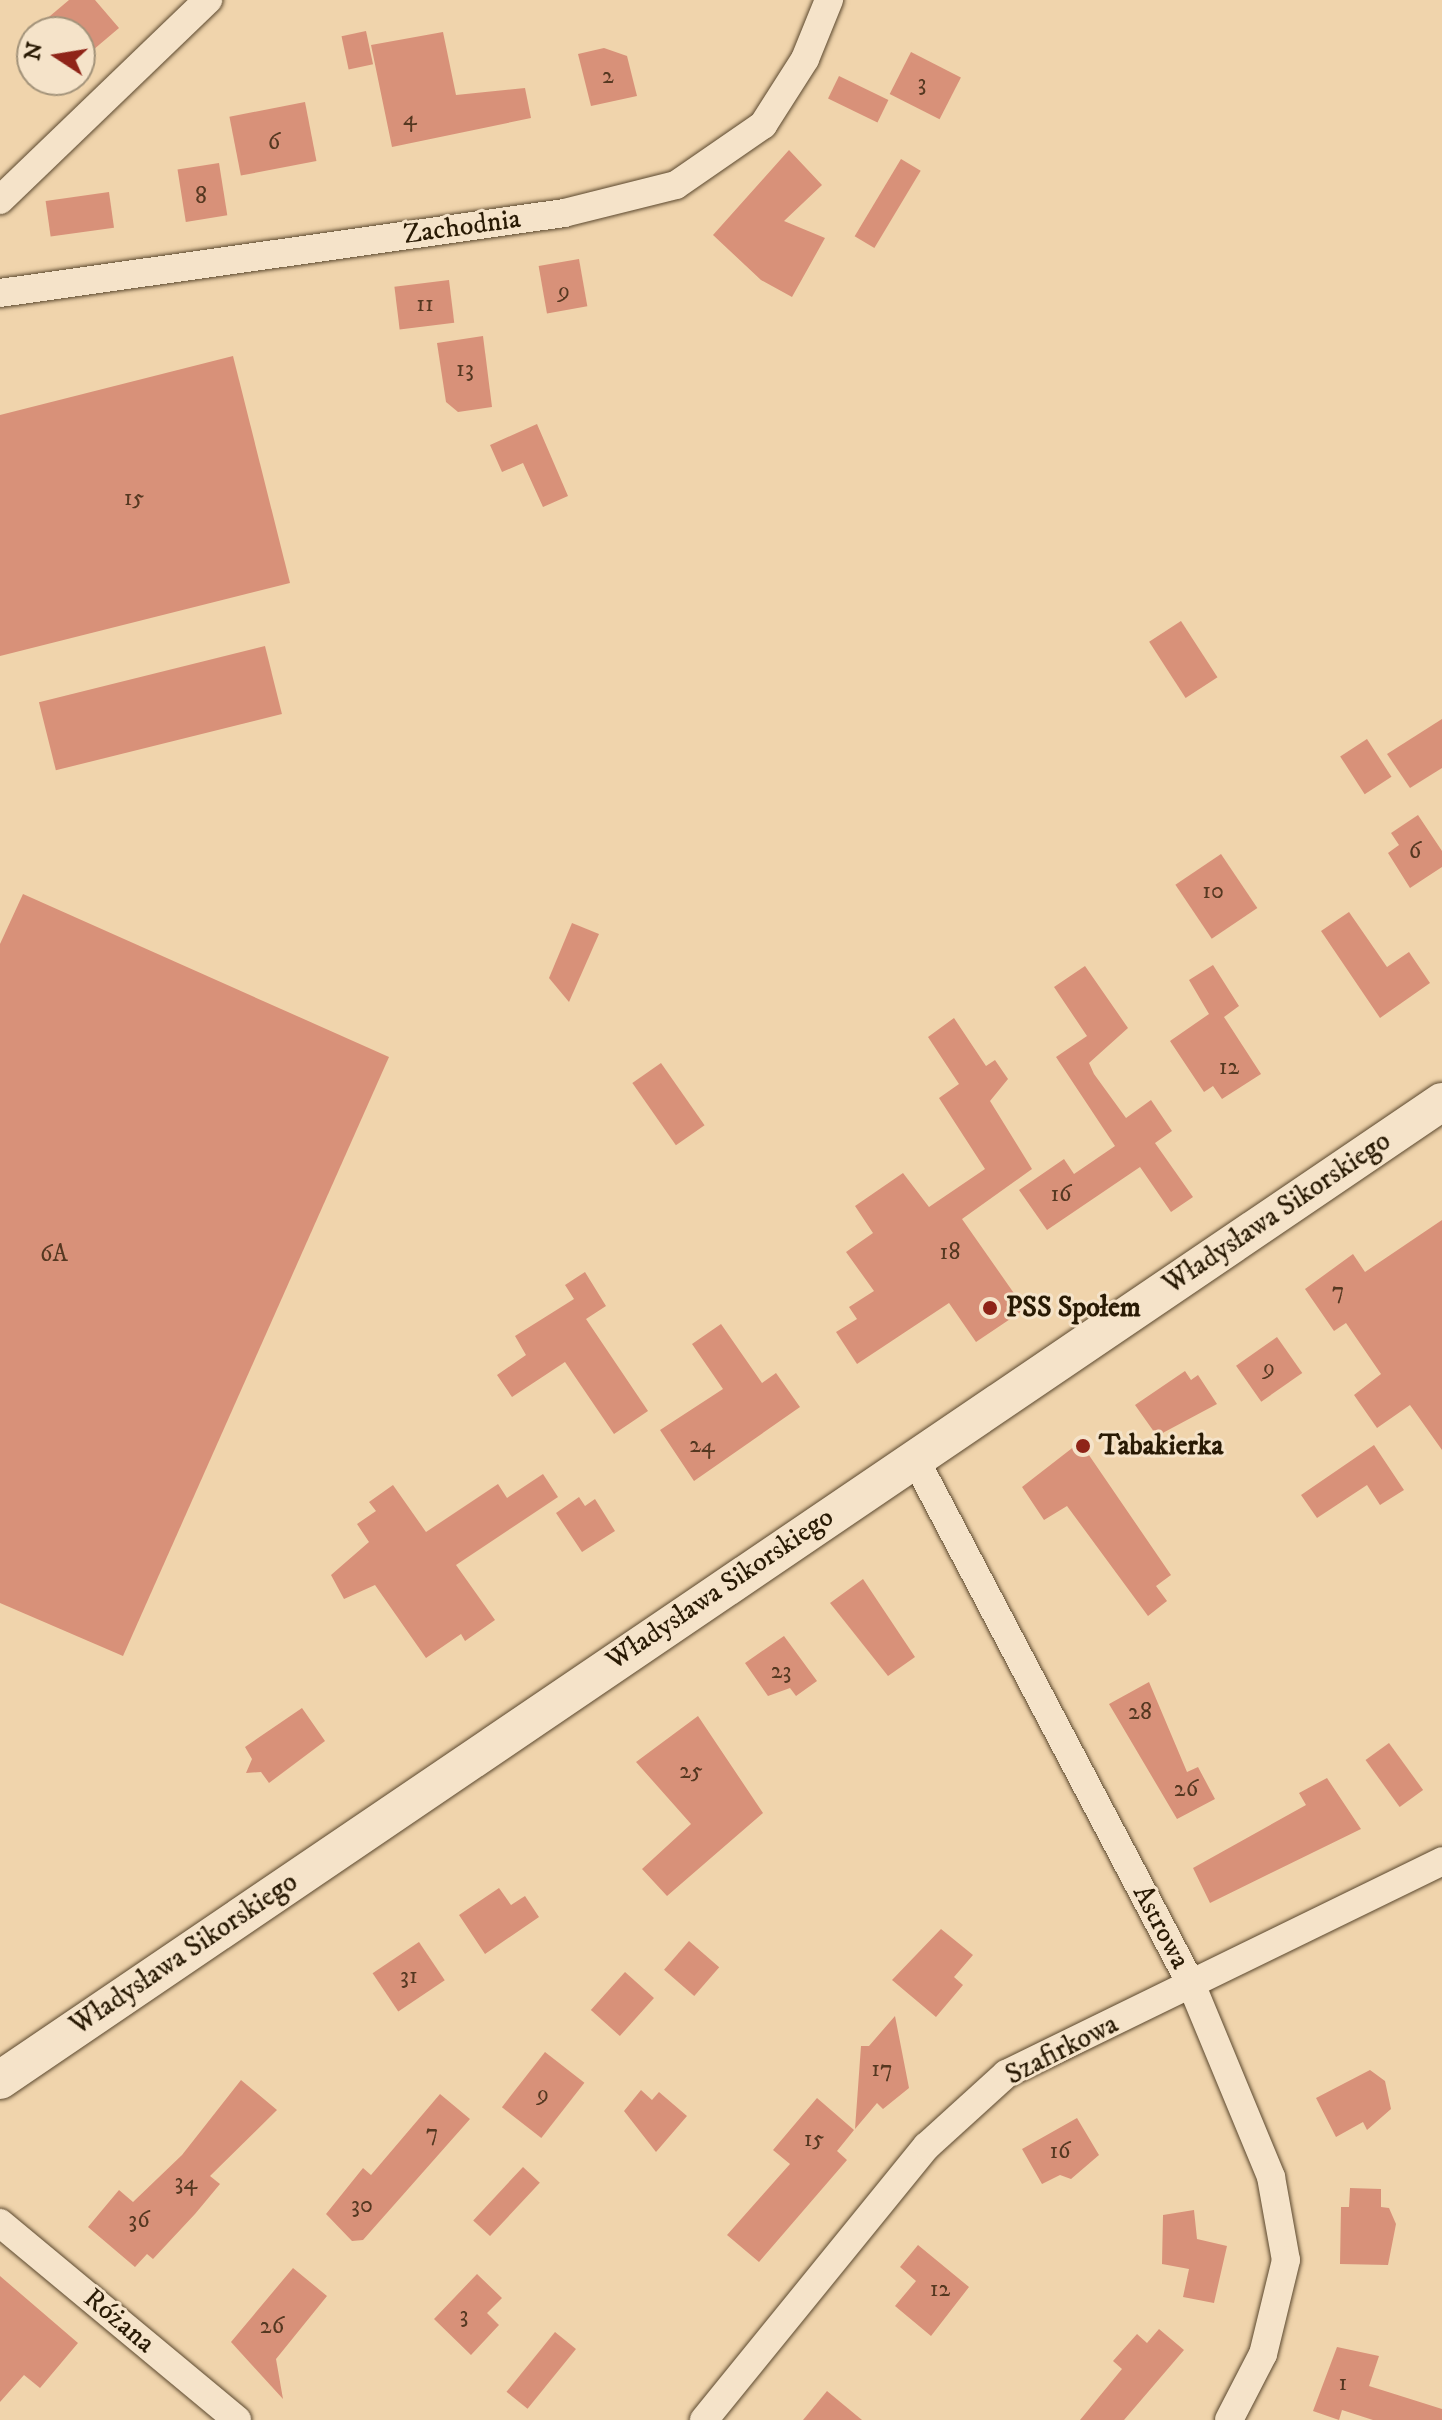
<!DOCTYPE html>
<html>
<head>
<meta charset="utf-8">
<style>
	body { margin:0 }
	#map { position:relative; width:1442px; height:2420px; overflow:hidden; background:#f0d4ac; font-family:"IM FELL DW Pica",serif }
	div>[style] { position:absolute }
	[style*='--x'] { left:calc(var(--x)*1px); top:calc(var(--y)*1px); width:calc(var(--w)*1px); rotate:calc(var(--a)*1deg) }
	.building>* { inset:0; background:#d89179; transform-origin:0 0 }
	.roads { filter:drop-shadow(0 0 2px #5b482e) drop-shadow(0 0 2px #5b482e) }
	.street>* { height:28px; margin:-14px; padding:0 14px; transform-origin:14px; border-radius:14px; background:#f5e3c9 }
	.secondary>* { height:38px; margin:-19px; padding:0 19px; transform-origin:19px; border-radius:19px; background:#f5e3c9 }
	.dots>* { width:22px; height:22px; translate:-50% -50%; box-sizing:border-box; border:4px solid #f5e3c9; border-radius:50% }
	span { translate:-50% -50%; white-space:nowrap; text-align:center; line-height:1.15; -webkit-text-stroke:6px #f5e3c9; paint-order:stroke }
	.number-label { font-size:24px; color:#553821 }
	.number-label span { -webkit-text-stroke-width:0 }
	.street-label { font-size:28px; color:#291a04 }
	.poi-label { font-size:28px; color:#291a04; font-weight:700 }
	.left { translate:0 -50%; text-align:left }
	.north { position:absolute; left:16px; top:16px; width:80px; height:80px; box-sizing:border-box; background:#f5e3c9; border:2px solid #a3937a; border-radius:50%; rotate:282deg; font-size:22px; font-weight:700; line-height:32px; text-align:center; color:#291a04 }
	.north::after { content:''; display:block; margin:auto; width:28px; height:36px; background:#8f2418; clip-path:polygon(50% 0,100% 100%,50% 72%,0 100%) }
</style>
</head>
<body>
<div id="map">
	<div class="building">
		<div style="clip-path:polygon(69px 0,95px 0,119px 28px,80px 61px,80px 32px,31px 32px)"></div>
		<div style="left:366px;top:31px;width:34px;height:25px;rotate:78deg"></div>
		<div style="clip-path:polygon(443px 32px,456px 95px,525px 88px,531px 118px,392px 147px,371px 45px)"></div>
		<div style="clip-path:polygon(604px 48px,627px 56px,637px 96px,591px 106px,578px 54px)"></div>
		<div style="left:911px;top:52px;width:56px;height:47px;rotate:27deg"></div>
		<div style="left:839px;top:76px;width:55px;height:25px;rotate:26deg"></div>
		<div style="left:305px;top:102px;width:60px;height:77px;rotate:79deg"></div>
		<div style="clip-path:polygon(789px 150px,822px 185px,784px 221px,825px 238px,792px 297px,761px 280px,713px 235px)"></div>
		<div style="left:901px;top:159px;width:23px;height:90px;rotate:31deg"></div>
		<div style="left:219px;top:163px;width:53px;height:42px;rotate:81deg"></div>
		<div style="left:109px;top:192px;width:36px;height:64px;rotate:82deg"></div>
		<div style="left:579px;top:259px;width:48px;height:41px;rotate:80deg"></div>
		<div style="left:449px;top:280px;width:43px;height:55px;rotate:83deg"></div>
		<div style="clip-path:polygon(483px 336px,492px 407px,458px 412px,446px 402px,437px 343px)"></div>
		<div style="clip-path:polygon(233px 356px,290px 583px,0 656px,0 415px)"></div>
		<div style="clip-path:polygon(537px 424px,568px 496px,543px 507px,523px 463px,502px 472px,490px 445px)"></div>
		<div style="left:1181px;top:621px;width:67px;height:38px;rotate:57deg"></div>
		<div style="left:265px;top:646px;width:70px;height:233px;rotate:76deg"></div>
		<div style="clip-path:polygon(1442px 719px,1442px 768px,1410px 788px,1387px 754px)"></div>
		<div style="left:1367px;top:739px;width:45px;height:32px;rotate:57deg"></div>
		<div style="clip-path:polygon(1418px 815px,1442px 851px,1442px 867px,1410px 888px,1388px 853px,1399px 845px,1391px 833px)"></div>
		<div style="left:1221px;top:854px;width:65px;height:55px;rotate:56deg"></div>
		<div style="clip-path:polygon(23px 894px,389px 1057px,123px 1656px,0 1603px,0 944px)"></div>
		<div style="clip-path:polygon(1349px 912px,1387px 967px,1409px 952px,1430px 983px,1380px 1018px,1321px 931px)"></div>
		<div style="clip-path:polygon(572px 923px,599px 934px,569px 1002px,549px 978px)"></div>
		<div style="clip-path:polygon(1213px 965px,1239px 1006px,1224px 1017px,1261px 1074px,1222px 1099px,1213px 1086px,1204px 1092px,1170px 1041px,1209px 1014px,1189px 980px)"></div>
		<div style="clip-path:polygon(1085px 966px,1128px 1028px,1089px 1063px,1094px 1074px,1126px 1118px,1151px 1100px,1172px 1131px,1155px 1143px,1193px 1197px,1171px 1212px,1140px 1167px,1047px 1230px,1019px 1190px,1064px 1159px,1074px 1174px,1115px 1146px,1056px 1057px,1087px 1036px,1054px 987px)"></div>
		<div style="clip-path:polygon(954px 1018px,986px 1066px,995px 1060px,1008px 1079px,990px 1101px,1032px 1169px,962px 1219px,1025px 1309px,976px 1342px,949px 1303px,857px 1364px,836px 1332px,857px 1319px,849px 1307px,874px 1291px,846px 1252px,873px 1233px,855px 1206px,903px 1173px,929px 1207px,985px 1169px,939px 1098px,959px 1084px,928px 1037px)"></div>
		<div style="left:661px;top:1063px;width:76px;height:35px;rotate:55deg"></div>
		<div style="clip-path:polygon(1442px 1220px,1442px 1450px,1410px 1405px,1377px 1428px,1354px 1395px,1381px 1374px,1346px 1323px,1334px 1331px,1305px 1289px,1353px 1254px,1365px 1272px)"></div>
		<div style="clip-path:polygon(585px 1272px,606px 1306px,586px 1319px,648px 1411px,614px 1434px,565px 1362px,512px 1397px,497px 1375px,526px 1355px,515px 1336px,574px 1299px,565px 1285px)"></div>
		<div style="clip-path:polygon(721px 1324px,762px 1383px,776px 1373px,800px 1407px,694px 1481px,660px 1430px,723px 1389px,692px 1344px)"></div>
		<div style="left:1277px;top:1337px;width:44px;height:50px;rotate:55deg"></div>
		<div style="clip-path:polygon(1185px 1371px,1191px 1380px,1198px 1375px,1217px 1404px,1157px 1436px,1135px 1405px)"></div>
		<div style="clip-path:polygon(1080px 1442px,1171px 1575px,1156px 1586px,1167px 1601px,1148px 1616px,1067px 1506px,1044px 1520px,1022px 1487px)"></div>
		<div style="clip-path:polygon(1374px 1445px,1404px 1490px,1380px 1505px,1367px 1485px,1317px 1518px,1301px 1495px)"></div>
		<div style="clip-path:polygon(543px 1474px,558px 1497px,456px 1565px,495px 1620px,465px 1641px,461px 1634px,426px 1658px,375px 1585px,344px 1599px,331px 1575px,369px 1542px,357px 1524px,376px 1511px,369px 1502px,393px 1485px,426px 1532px,498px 1484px,507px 1498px)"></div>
		<div style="clip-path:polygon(579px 1497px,585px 1506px,595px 1499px,615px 1531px,582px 1552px,556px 1513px)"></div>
		<div style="clip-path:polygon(863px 1579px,915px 1657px,888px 1676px,830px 1603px)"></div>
		<div style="clip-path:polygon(784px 1636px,817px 1681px,796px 1696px,790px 1688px,768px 1696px,745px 1663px)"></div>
		<div style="clip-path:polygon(1149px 1682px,1187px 1772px,1198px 1767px,1215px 1799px,1177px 1819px,1109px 1704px)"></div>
		<div style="clip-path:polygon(302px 1708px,325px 1741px,269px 1783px,261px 1772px,246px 1773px,252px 1759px,245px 1747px)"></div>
		<div style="clip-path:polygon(698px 1716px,763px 1813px,667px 1896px,642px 1869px,691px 1824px,636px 1762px)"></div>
		<div style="left:1389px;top:1743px;width:58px;height:29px;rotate:54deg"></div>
		<div style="clip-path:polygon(1327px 1778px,1361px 1829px,1210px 1903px,1193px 1868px,1306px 1805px,1299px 1793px)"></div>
		<div style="clip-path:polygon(499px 1888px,511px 1905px,525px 1896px,539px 1917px,485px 1954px,459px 1915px)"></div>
		<div style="clip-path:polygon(941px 1929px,973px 1955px,954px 1977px,963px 1985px,936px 2017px,892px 1980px)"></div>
		<div style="left:689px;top:1941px;width:40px;height:38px;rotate:41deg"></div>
		<div style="left:419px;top:1942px;width:46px;height:56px;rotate:56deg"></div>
		<div style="left:625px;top:1972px;width:39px;height:51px;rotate:42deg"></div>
		<div style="clip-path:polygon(895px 2016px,909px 2088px,883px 2109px,877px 2103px,855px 2129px,861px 2046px,869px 2046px)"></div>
		<div style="left:545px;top:2052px;width:50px;height:70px;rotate:38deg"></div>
		<div style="clip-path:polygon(1370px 2070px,1385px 2081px,1391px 2109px,1367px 2130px,1363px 2122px,1336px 2137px,1316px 2098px)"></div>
		<div style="clip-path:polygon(241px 2080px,277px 2110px,210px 2176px,220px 2184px,195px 2214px,153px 2259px,147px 2254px,135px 2267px,88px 2227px,119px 2190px,133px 2202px,182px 2155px)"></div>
		<div style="clip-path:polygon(641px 2090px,652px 2100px,659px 2092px,687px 2116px,656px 2152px,624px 2111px)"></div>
		<div style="clip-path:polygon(440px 2094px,470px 2119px,363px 2240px,352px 2241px,326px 2214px,363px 2168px,371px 2175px)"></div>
		<div style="clip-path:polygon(817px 2098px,854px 2130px,837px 2151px,847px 2160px,759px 2262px,727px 2235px,790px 2164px,773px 2150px)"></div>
		<div style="clip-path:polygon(1077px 2118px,1099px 2155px,1071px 2179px,1060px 2175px,1042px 2184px,1022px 2149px)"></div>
		<div style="left:523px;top:2167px;width:23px;height:73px;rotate:43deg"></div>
		<div style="clip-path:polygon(1350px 2188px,1381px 2189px,1381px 2207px,1389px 2208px,1396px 2224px,1388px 2265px,1340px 2264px,1341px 2207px,1349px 2207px)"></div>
		<div style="clip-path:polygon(1194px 2210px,1197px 2239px,1227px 2246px,1214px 2303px,1183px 2297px,1189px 2269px,1162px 2264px,1163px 2215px)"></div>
		<div style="clip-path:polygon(918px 2245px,969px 2287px,931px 2336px,895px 2306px,916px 2281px,900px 2267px)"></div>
		<div style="clip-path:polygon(293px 2268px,327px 2296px,276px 2359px,283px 2399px,231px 2342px)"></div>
		<div style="clip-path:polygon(477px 2274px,502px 2298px,487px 2313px,499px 2325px,471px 2355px,434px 2319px)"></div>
		<div style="clip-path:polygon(0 2276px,78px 2343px,40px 2388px,24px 2375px,0 2402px)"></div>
		<div style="clip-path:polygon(1159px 2329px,1184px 2350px,1124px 2420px,1080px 2420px,1122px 2369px,1113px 2361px,1137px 2334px,1147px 2343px)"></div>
		<div style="left:555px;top:2332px;width:27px;height:77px;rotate:39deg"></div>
		<div style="clip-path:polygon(1337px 2347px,1379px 2356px,1369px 2386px,1442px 2409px,1442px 2420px,1373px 2420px,1342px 2410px,1339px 2420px,1313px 2411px)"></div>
		<div style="clip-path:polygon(827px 2391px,862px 2420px,803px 2420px)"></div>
	</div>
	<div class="roads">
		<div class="street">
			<div style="--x:0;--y:200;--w:289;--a:-43.9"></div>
			<div style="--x:0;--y:293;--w:570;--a:-8.07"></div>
			<div style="--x:564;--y:213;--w:115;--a:-14"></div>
			<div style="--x:676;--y:185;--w:106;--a:-34.6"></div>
			<div style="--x:763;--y:125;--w:78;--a:-57.5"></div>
			<div style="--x:805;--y:59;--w:64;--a:-67.9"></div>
			<div style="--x:915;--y:1459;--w:595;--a:62.27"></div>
			<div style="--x:1192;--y:1986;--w:207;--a:67.5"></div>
			<div style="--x:1271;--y:2177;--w:84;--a:79.8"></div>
			<div style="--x:1286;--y:2260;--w:97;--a:103.7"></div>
			<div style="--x:1263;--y:2354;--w:74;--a:117.3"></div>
			<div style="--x:0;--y:2223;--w:308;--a:39.7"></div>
			<div style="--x:704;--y:2420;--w:353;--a:-50.9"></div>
			<div style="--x:927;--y:2146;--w:107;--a:-42.3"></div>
			<div style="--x:1006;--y:2074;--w:485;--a:-26"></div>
		</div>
		<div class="secondary">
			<div style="--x:0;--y:2080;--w:1742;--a:-34.15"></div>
		</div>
	</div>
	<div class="dots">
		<div style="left:990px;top:1308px;background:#8f2418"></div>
		<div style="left:1083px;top:1446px;background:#8f2418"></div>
	</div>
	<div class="number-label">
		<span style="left:608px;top:77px">2</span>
		<span style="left:922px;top:84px">3</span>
		<span style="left:410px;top:119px">4</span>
		<span style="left:274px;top:143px">6</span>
		<span style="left:201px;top:197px">8</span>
		<span style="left:564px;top:292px">9</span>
		<span style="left:425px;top:305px">11</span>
		<span style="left:465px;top:370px">13</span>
		<span style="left:134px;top:499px">15</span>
		<span style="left:1415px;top:852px">6</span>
		<span style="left:1213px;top:892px">10</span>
		<span style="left:1229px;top:1068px">12</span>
		<span style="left:1061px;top:1195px">16</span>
		<span style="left:950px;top:1253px">18</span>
		<span style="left:54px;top:1255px">6A</span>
		<span style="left:1338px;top:1292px">7</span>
		<span style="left:1269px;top:1369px">9</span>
		<span style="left:702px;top:1446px">24</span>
		<span style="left:781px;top:1672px">23</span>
		<span style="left:1140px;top:1713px">28</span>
		<span style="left:691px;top:1772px">25</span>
		<span style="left:1186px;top:1790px">26</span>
		<span style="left:409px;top:1977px">31</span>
		<span style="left:882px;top:2070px">17</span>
		<span style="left:543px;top:2095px">9</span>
		<span style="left:432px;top:2134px">7</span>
		<span style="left:814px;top:2140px">15</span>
		<span style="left:1060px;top:2152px">16</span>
		<span style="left:186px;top:2183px">34</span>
		<span style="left:362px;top:2206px">30</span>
		<span style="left:139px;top:2221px">36</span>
		<span style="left:940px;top:2290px">12</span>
		<span style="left:464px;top:2316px">3</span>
		<span style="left:272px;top:2327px">26</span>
		<span style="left:1343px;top:2384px">1</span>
	</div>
	<div class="street-label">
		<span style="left:462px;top:227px;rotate:-8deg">Zachodnia</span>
		<span style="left:1277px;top:1213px;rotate:-34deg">Władysława Sikorskiego</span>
		<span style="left:720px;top:1589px;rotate:-34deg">Władysława Sikorskiego</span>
		<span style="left:1161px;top:1927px;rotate:62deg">Astrowa</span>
		<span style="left:184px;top:1954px;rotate:-34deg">Władysława Sikorskiego</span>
		<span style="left:1062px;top:2050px;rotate:-27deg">Szafirkowa</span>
		<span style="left:119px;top:2321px;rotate:40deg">Różana</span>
	</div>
	<div class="poi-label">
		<span class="left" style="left:1006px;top:1308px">PSS Społem</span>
		<span class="left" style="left:1099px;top:1446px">Tabakierka</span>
	</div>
	<div class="north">N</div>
</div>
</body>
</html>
